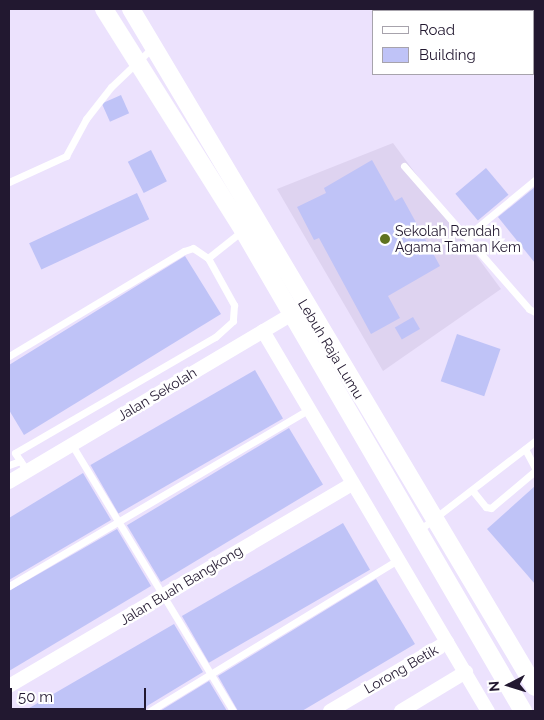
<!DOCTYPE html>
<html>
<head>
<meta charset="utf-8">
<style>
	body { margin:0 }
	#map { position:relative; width:544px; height:720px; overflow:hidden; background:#ece2fd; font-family:Raleway,sans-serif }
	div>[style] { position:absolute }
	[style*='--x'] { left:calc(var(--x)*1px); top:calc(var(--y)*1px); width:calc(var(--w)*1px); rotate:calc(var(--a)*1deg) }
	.built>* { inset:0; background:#ded3f0 }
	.building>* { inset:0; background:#bfc3f7; transform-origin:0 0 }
	.service>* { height:7px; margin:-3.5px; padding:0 3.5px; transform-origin:3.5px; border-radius:3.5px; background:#fff }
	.minor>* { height:14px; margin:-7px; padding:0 7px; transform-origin:7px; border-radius:7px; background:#fff }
	.tertiary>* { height:18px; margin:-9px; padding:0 9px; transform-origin:9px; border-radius:9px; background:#fff }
	.dots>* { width:14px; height:14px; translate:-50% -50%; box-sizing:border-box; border:2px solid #fff; border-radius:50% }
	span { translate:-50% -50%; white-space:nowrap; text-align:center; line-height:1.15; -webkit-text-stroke:5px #fff; paint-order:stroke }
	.poi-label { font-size:14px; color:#221830 }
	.left { translate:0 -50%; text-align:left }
	.street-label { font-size:14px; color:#221830 }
	.frame { position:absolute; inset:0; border:10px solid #221830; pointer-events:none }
	.legend { position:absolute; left:372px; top:10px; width:162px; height:65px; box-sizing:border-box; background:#fff; border:1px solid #a7a3ac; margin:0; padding:6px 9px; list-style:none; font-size:15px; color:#221830 }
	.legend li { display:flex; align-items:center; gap:10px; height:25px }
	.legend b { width:25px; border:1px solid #a7a3ac }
	.north { position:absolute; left:484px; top:660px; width:50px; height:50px; -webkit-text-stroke:4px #fff; paint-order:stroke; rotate:265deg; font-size:14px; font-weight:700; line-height:20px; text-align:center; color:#221830 }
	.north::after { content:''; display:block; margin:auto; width:18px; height:22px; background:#221830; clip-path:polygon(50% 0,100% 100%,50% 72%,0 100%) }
	.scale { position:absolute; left:10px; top:688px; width:136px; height:22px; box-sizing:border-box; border:2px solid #221830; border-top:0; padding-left:6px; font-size:15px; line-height:18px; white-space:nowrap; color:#221830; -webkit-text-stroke:4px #fff; paint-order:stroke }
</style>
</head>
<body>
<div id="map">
	<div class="built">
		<div style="clip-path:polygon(393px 143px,501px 289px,383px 371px,277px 189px)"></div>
	</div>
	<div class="building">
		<div style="left:121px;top:95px;width:20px;height:21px;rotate:66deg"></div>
		<div style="left:151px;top:150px;width:35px;height:26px;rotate:63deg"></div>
		<div style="clip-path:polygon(372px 160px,395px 201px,402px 197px,440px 266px,388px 296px,400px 318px,371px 334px,319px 238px,314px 240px,297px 207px,326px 193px,324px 188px)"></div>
		<div style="left:486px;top:168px;width:35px;height:40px;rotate:50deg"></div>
		<div style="clip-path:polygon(535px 187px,535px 263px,498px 217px)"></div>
		<div style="left:137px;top:193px;width:29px;height:119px;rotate:65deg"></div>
		<div style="clip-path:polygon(185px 256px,221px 314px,24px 435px,9px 410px,9px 365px)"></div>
		<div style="left:413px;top:317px;width:14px;height:21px;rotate:60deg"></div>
		<div style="left:457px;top:334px;width:46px;height:50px;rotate:19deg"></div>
		<div style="left:255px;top:370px;width:56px;height:190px;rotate:60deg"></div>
		<div style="left:289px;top:428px;width:66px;height:189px;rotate:59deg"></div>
		<div style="clip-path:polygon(83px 473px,111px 520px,9px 580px,9px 518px)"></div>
		<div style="clip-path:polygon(535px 486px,535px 584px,487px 529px)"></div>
		<div style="left:343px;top:523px;width:54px;height:186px;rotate:60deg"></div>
		<div style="clip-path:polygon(117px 529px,151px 586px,9px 671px,9px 591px)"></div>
		<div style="clip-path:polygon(376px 579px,415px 644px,302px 711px,238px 711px,218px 676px)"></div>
		<div style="clip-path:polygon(174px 624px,203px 672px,147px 706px,145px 711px,24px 711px)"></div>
		<div style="clip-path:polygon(209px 681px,227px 711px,160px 711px)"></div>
	</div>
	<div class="service">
		<div style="--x:404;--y:166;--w:190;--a:48.8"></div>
		<div style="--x:529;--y:309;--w:7;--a:27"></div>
		<div style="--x:9;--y:182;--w:63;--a:-24.5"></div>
		<div style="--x:66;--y:156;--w:42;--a:-61.6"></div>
		<div style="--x:86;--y:119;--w:41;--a:-52"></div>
		<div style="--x:111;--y:87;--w:57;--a:-43.6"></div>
		<div style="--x:467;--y:236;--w:88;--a:-39.5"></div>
		<div style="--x:208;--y:258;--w:43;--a:-38.5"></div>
		<div style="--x:9;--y:356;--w:204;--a:-31"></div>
		<div style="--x:184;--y:251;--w:9;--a:-18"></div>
		<div style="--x:193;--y:248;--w:18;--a:34"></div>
		<div style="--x:208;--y:258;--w:54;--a:61"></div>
		<div style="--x:234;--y:305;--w:16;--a:94"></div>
		<div style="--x:233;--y:321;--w:24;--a:138"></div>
		<div style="--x:215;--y:337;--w:231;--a:149.9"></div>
		<div style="--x:15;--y:453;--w:22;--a:56"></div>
		<div style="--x:72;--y:445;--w:311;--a:58.8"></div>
		<div style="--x:525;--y:449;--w:21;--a:62"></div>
		<div style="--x:9;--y:465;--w:12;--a:-20"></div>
		<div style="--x:472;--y:490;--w:22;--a:51"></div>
		<div style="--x:486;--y:507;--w:5;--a:11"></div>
		<div style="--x:491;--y:508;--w:57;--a:-40.1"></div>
		<div style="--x:418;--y:531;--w:148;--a:-37.6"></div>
		<div style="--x:9;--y:586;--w:349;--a:-30.5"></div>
		<div style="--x:150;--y:711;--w:289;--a:-31.4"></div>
	</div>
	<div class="minor">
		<div style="--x:263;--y:331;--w:442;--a:59.4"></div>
		<div style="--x:9;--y:482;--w:339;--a:-30.7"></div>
		<div style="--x:9;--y:686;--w:399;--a:-30.5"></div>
		<div style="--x:330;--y:711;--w:136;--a:-30.5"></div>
		<div style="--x:401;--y:711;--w:76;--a:-31"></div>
	</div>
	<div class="tertiary">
		<div style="--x:104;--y:9;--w:261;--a:57.8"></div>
		<div style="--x:243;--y:230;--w:557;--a:59.8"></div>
		<div style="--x:131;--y:9;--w:789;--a:59.21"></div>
	</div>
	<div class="dots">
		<div style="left:385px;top:239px;background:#5f7220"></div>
	</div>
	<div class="poi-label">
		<span class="left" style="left:395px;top:239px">Sekolah Rendah<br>Agama Taman Kem</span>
	</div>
	<div class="street-label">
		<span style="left:331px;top:349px;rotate:59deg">Lebuh Raja Lumu</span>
		<span style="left:157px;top:394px;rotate:-31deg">Jalan Sekolah</span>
		<span style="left:181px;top:585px;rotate:-31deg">Jalan Buah Bangkong</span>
		<span style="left:401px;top:669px;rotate:-30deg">Lorong Betik</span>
	</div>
	<div class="frame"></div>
	<ul class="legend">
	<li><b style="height:6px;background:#fff"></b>Road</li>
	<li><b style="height:14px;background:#bfc3f7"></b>Building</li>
	</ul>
	<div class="north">N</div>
	<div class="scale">50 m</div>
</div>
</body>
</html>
